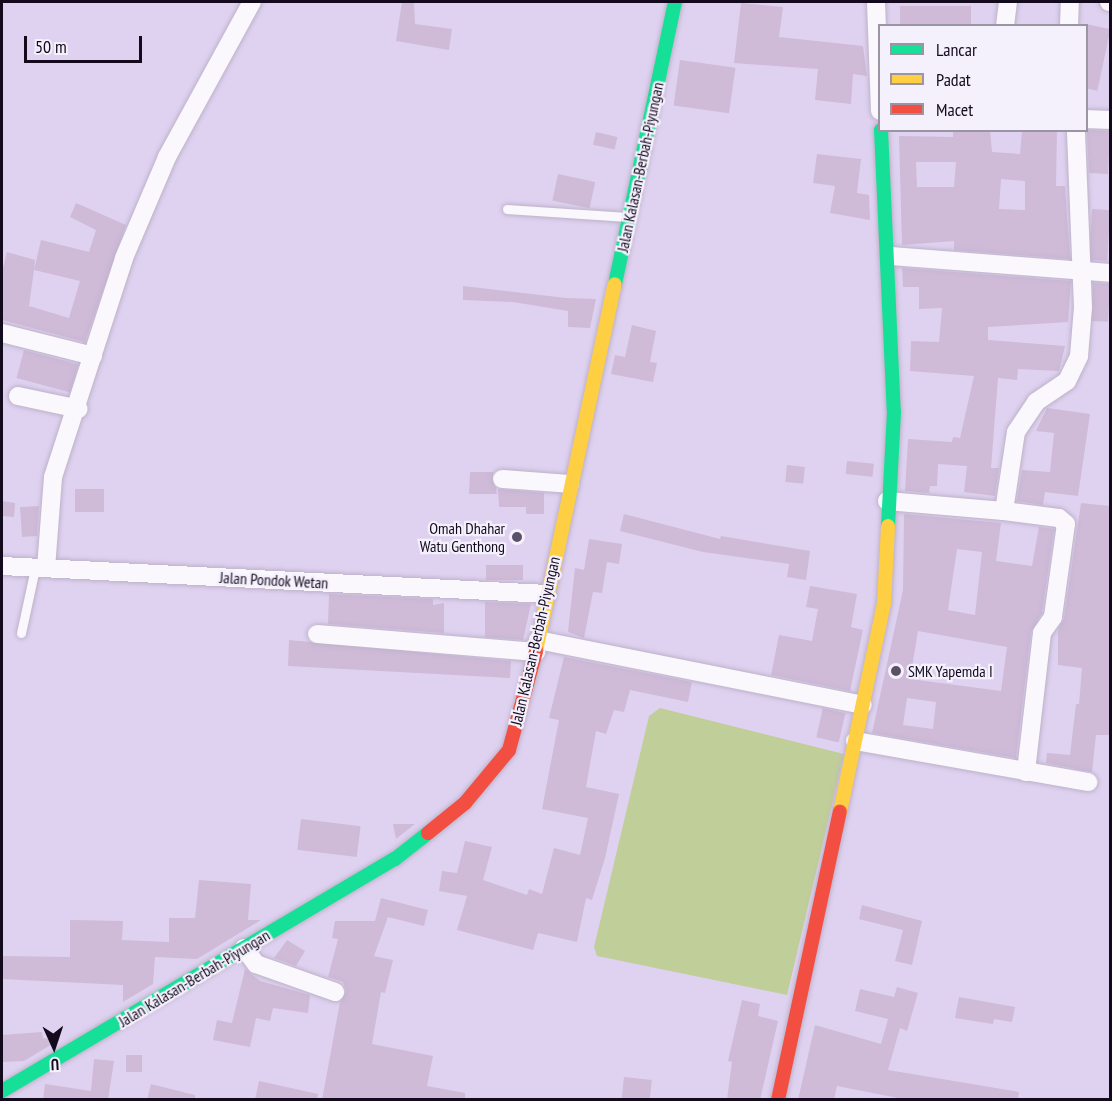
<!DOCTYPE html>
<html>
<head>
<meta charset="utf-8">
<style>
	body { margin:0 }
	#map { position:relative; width:1112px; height:1101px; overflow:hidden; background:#dfd2f1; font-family:"PT Sans Narrow",sans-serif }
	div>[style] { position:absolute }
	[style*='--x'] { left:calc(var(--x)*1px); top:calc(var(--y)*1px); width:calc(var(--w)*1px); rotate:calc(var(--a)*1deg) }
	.green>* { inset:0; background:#c0ce99 }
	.building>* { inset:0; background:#cfbad8; transform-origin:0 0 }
	.roads { filter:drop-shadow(0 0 2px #bdb2c9) drop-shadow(0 0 2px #bdb2c9) }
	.lane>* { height:9px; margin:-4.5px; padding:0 4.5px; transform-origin:4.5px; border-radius:4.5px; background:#faf8fd }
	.street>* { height:18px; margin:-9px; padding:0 9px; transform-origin:9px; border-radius:9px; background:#faf8fd }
	.fast>* { height:14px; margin:-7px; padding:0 7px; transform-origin:7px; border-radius:7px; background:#16e098 }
	.slow>* { height:14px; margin:-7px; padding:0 7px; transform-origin:7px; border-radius:7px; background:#ffcf43 }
	.jam>* { height:14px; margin:-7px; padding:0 7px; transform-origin:7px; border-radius:7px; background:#f24e42 }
	.dots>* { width:16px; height:16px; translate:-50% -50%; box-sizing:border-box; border:3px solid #f4f0fc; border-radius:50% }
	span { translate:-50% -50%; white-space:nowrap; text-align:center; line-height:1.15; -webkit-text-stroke:4.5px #f4f0fc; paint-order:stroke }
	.street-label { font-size:16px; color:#130a1d }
	.poi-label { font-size:16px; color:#130a1d }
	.right { translate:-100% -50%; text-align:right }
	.left { translate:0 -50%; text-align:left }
	.frame { position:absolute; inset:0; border:3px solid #130a1d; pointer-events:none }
	.legend { position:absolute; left:878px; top:24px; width:210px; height:108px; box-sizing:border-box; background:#f4f0fc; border:2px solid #9a94a3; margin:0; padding:8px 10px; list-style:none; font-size:18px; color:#130a1d }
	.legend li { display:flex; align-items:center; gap:12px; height:30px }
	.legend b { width:30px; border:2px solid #9a94a3 }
	.north { position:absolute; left:24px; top:1017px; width:60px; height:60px; -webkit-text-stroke:4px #f4f0fc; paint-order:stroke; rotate:177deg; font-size:16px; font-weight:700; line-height:24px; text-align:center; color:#130a1d }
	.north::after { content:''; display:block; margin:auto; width:21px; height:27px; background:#130a1d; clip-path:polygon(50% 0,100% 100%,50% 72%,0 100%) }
	.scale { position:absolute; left:24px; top:36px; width:118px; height:27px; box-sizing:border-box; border:3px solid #130a1d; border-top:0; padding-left:8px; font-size:18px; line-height:21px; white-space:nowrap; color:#130a1d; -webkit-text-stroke:4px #f4f0fc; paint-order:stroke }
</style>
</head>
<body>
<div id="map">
	<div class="green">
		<div style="clip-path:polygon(660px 708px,844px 754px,787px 995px,597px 956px,594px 947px,649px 716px)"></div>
	</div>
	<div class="building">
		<div style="clip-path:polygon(402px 2px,414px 2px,415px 24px,452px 29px,449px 50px,396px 41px)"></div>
		<div style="clip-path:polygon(741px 3px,783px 7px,779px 37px,863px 46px,867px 76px,853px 74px,851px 104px,815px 100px,818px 69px,734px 63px)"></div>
		<div style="left:900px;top:6px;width:71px;height:20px"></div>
		<div style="left:1086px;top:24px;width:25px;height:63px;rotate:12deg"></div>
		<div style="left:680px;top:60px;width:56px;height:46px;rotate:8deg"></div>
		<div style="clip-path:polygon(evenodd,953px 130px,990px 130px,992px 152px,1020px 154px,1022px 130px,1057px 130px,1056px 186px,1065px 186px,1070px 259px,954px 250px,954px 241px,902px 245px,899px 136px,953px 137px,953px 130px,916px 162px,956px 162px,954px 187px,917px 187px,916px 162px,953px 130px,1001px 179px,1025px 181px,1025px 210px,999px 209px,1001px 179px)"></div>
		<div style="clip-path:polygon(1087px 130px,1110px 131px,1108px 174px,1089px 173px)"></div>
		<div style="left:596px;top:132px;width:22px;height:13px;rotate:13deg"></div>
		<div style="clip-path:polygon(817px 154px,861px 159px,857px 193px,869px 195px,870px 220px,830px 213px,835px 186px,813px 183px)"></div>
		<div style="left:558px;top:174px;width:38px;height:27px;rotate:12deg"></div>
		<div style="clip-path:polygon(evenodd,76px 203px,126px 225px,85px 342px,2px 320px,2px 272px,7px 252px,35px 260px,34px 270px,41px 240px,89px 252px,96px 230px,70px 217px,76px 203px,34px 270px,80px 281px,69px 318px,29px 306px,34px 270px)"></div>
		<div style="left:1092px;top:209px;width:18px;height:51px;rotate:3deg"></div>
		<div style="clip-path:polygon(902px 268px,1071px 281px,1068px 322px,988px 327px,988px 340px,1065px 346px,1059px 371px,1018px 369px,1017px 380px,998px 378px,991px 468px,999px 468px,995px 496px,964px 492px,967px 466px,938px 464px,937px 486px,930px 486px,929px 493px,905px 491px,908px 439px,952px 442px,953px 437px,960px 438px,974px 376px,910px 371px,911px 341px,939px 342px,942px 308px,919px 309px,919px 287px,903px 287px)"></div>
		<div style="left:1093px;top:283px;width:17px;height:38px;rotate:3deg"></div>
		<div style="clip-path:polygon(463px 286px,566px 298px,596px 299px,590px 328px,568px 327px,568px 311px,513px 302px,463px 300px)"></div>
		<div style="clip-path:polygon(632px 325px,656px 331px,650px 362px,657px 363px,653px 382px,611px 374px,615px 355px,625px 357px)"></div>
		<div style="left:24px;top:350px;width:56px;height:29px;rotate:15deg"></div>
		<div style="clip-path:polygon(1047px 408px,1090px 414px,1078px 496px,1045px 492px,1043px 505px,1017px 501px,1022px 470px,1050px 472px,1054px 433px,1036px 431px)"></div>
		<div style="left:847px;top:461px;width:27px;height:13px;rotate:6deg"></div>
		<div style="left:787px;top:465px;width:18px;height:17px;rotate:6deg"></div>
		<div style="clip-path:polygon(470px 472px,493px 472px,497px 494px,469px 494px)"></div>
		<div style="left:104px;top:489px;width:23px;height:29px;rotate:90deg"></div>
		<div style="clip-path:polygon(498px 489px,544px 493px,544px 514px,526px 514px,526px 507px,499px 507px)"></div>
		<div style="clip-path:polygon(2px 501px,15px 503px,14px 517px,2px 516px)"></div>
		<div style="clip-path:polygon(1081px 503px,1110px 506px,1110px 735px,1096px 735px,1092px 772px,1046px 763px,1047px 753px,1070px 755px,1076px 704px,1079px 704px,1082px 668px,1058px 665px,1058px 629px,1064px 619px)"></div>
		<div style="clip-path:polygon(39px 506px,37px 536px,22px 537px,20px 507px)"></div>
		<div style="clip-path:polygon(624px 514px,720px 539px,721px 536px,810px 551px,806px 580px,787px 577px,789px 564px,703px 552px,620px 531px)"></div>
		<div style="clip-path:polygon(evenodd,904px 514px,1001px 523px,996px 561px,1032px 566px,1039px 527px,1054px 529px,1042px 613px,1031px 632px,1016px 758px,872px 733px,903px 590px,904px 514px,957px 549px,982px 552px,975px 615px,948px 610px,957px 549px,904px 514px,918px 631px,1007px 647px,1001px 691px,910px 679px,918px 631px,904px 514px,907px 698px,936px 702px,933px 729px,903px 725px,907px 698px)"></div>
		<div style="clip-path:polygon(589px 539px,622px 544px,619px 564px,607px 562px,602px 593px,593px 592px,584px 638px,568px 632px,575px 568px,584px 570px)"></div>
		<div style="left:486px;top:565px;width:37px;height:15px"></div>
		<div style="clip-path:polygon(810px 586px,857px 594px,851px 627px,863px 630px,850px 691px,771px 675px,779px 635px,812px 641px,818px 609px,806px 607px)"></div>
		<div style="clip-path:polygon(329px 594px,433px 599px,433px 605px,444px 603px,444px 633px,328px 624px)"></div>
		<div style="clip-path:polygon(485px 602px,531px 604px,523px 640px,485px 637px)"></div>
		<div style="clip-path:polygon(289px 640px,511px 661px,510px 678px,288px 666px)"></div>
		<div style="clip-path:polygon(564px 657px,692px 682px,688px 702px,630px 690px,624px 712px,614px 710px,606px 734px,596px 731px,586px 787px,619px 794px,605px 858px,592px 900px,586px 898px,577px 942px,538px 933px,533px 950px,457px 930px,467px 896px,439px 891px,442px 871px,457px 873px,465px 841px,492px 847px,483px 880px,527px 895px,529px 889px,542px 894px,554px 848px,580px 855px,588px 818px,542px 809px,559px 720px,549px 718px)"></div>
		<div style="left:823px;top:708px;width:23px;height:30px;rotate:13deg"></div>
		<div style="left:301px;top:819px;width:60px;height:31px;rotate:7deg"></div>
		<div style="clip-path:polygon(393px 824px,415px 824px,396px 839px)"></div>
		<div style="clip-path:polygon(199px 880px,251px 884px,248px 920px,261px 920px,197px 959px,155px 957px,153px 984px,123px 1002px,123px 985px,2px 979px,2px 956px,70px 957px,70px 920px,123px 921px,122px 940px,169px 942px,169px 918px,195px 918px)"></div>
		<div style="clip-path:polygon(381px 898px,428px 910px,424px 926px,388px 917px,374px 956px,393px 960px,385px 993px,381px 992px,372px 1044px,433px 1056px,427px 1086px,465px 1093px,465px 1100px,322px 1100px,340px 1002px,346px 991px,343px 982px,328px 977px,338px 939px,332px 938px,335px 921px,375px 921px)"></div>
		<div style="clip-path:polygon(862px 905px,922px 921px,912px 965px,895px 961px,903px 930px,859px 919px)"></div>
		<div style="clip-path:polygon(287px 940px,305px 951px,296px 966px,274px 958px)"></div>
		<div style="clip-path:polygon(245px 969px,260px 981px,310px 995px,308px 1013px,273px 1008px,270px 1021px,256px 1018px,250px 1047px,213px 1040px,217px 1020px,232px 1023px)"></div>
		<div style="clip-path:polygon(897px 987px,918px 993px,907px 1031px,900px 1028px,888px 1070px,1019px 1092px,1018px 1100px,908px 1100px,837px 1086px,834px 1100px,798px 1100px,815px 1025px,881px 1044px,888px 1019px,855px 1011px,860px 989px,894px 997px)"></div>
		<div style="clip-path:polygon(959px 997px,1015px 1007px,1012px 1022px,994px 1019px,993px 1024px,955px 1018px)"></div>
		<div style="clip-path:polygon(742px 1000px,760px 1004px,758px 1016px,778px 1021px,760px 1100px,727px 1100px,732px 1062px,728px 1061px)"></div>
		<div style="clip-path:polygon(42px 1032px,43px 1038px,59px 1040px,24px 1061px,2px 1062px,2px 1035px)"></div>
		<div style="left:126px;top:1055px;width:16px;height:17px"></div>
		<div style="clip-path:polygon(94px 1059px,114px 1061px,108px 1100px,43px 1100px,45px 1084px,91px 1091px)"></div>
		<div style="left:624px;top:1077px;width:28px;height:23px;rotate:6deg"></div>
		<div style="clip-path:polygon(259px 1081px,318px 1094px,317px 1100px,255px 1100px)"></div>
		<div style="clip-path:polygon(151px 1084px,195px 1095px,195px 1100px,147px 1100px)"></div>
	</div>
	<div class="roads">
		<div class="lane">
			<div style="--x:507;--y:209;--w:120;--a:3.8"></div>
			<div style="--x:21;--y:633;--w:66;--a:-77.8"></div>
		</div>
		<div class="street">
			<div style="--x:876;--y:2;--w:109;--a:87.9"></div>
			<div style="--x:1109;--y:2;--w:1;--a:0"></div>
			<div style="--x:1005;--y:26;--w:24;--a:-83"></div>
			<div style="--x:1069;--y:26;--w:24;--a:-88"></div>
			<div style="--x:1086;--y:119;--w:24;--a:2"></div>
			<div style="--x:890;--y:256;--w:221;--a:4.4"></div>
			<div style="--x:2;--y:333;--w:94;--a:14.2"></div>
			<div style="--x:18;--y:396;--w:62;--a:12"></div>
			<div style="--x:502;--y:479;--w:68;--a:4.2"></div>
			<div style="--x:887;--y:501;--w:117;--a:4.9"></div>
			<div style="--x:1004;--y:511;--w:55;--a:7.3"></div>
			<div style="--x:1059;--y:518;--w:9;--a:41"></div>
			<div style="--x:1066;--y:524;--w:94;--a:98"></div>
			<div style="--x:1053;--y:617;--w:19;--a:125"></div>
			<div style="--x:1042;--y:633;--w:140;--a:96.6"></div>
			<div style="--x:1004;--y:511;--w:80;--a:-81.4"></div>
			<div style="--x:1016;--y:432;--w:36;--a:-56"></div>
			<div style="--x:1036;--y:402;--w:37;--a:-34"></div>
			<div style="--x:1067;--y:381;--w:28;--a:-64"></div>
			<div style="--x:1079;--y:356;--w:49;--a:-85.3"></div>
			<div style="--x:1083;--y:307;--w:177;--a:-92.3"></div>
			<div style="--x:2;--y:566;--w:546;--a:2.94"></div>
			<div style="--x:46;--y:568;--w:91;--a:-85.6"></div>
			<div style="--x:53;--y:477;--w:230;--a:-72"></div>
			<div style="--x:124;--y:258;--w:110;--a:-66.9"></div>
			<div style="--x:167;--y:157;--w:177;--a:-61.3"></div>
			<div style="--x:317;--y:634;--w:220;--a:4.7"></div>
			<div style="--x:538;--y:640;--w:331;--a:11.3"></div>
			<div style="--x:855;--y:741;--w:237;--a:10"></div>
			<div style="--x:244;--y:948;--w:20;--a:53"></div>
			<div style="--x:256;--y:964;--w:84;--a:19.5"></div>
		</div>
		<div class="fast">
			<div style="--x:881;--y:130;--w:282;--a:87.4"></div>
			<div style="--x:894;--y:412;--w:114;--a:93"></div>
			<div style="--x:615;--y:284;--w:288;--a:-78"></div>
			<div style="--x:2;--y:1091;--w:456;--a:-30.6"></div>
			<div style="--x:395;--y:859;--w:42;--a:-38.2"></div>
		</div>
		<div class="slow">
			<div style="--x:536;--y:651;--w:375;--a:-77.9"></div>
			<div style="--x:840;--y:812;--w:214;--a:-78.1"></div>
			<div style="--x:884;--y:603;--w:77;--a:-87"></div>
		</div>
		<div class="jam">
			<div style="--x:428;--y:833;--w:48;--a:-39"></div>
			<div style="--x:465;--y:803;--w:69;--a:-50.3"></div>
			<div style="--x:509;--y:750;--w:103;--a:-74.7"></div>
			<div style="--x:778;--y:1100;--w:295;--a:-77.9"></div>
		</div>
	</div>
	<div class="dots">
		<div style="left:517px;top:537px;background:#5a5067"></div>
		<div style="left:896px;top:671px;background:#5a5067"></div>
	</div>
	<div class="street-label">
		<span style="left:640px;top:167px;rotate:-78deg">Jalan Kalasan-Berbah-Piyungan</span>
		<span style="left:274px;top:580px;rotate:3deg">Jalan Pondok Wetan</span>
		<span style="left:535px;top:641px;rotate:-77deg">Jalan Kalasan-Berbah-Piyungan</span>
		<span style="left:194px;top:978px;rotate:-31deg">Jalan Kalasan-Berbah-Piyungan</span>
	</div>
	<div class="poi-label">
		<span class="right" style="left:505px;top:537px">Omah Dhahar<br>Watu Genthong</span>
		<span class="left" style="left:908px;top:671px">SMK Yapemda I</span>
	</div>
	<div class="frame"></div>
	<ul class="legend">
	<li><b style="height:8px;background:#16e098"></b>Lancar</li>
	<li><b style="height:8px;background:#ffcf43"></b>Padat</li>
	<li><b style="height:8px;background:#f24e42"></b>Macet</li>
	</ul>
	<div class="north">U</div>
	<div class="scale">50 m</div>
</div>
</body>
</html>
